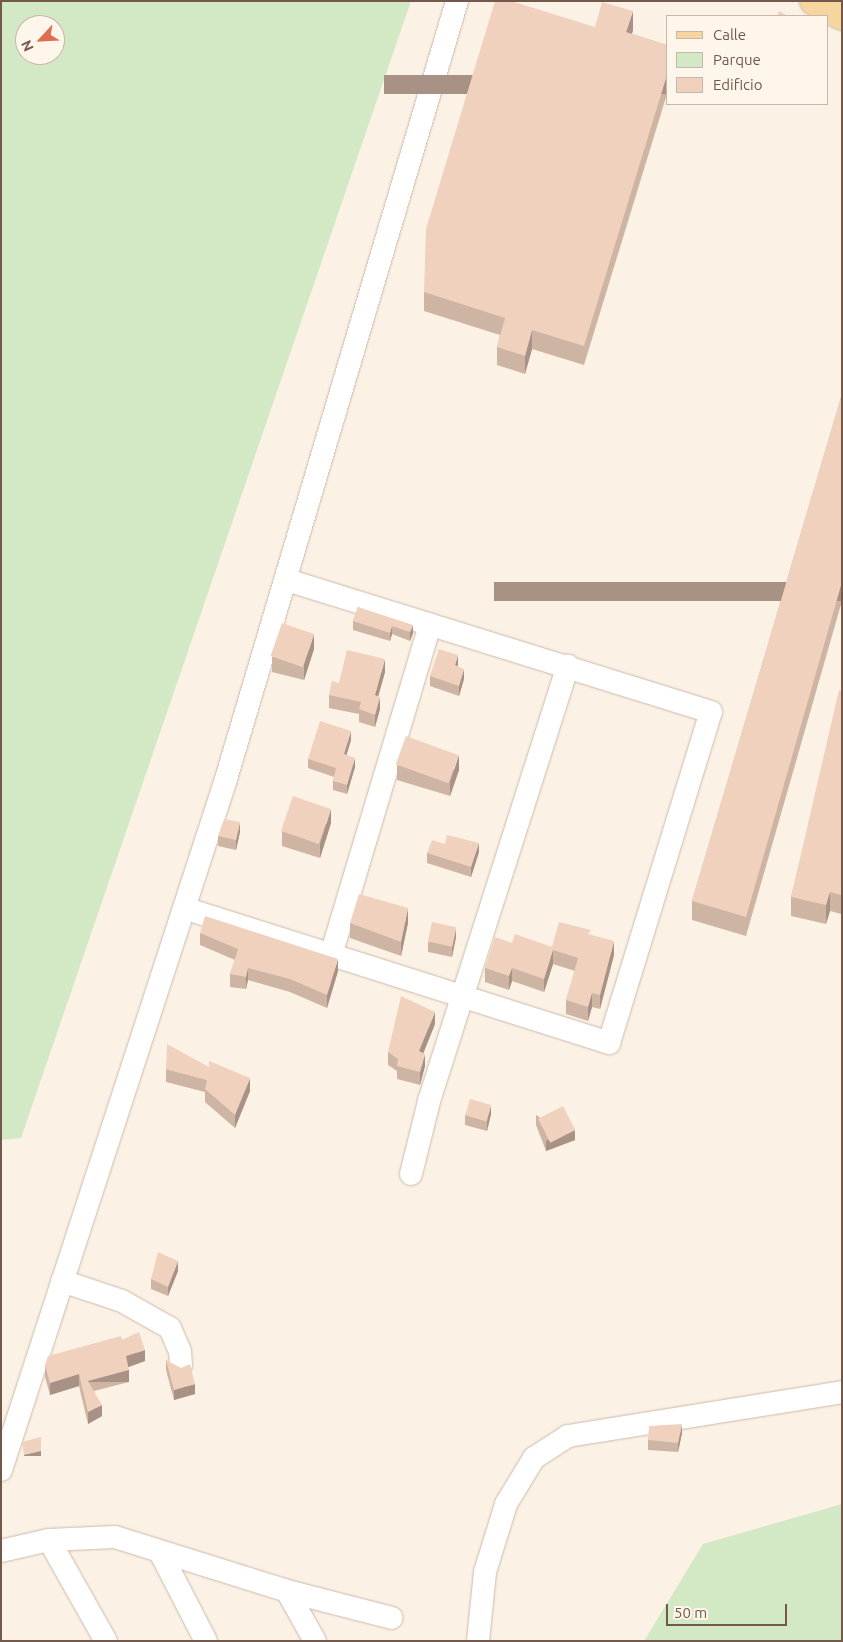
<!DOCTYPE html>
<html>
<head>
<meta charset="utf-8">
<style>
	body { margin:0 }
	#map { position:relative; width:843px; height:1642px; overflow:hidden; background:#fbf2e5; font-family:Ubuntu,sans-serif }
	div>[style] { position:absolute }
	[style*='--x'] { left:calc(var(--x)*1px); top:calc(var(--y)*1px); width:calc(var(--w)*1px); rotate:calc(var(--a)*1deg) }
	.green>* { inset:0; background:#d3e8c4 }
	.roads { filter:drop-shadow(0 0 1px #ccbaac) drop-shadow(0 0 1px #ccbaac) }
	.minor>* { height:22px; margin:-11px; padding:0 11px; transform-origin:11px; border-radius:11px; background:#fff }
	.major>* { height:28px; margin:-14px; padding:0 14px; transform-origin:14px; border-radius:14px; background:#f6d5a0 }
	.wall>* { inset:0; background:#ceb4a3 }
	.shaded-wall>* { inset:0; background:#a79285; transform-origin:0 0 }
	.building>* { inset:0; background:#efd1be; transform-origin:0 0 }
	span { translate:-50% -50%; white-space:nowrap; text-align:center; line-height:1.15; -webkit-text-stroke:5px #fef6eb; paint-order:stroke }
	.frame { position:absolute; inset:0; border:2px solid #72594b; pointer-events:none }
	.legend { position:absolute; left:666px; top:15px; width:162px; height:90px; box-sizing:border-box; background:#fef6eb; border:1px solid #c6b7ab; margin:0; padding:6px 9px; list-style:none; font-size:15px; color:#72594b }
	.legend li { display:flex; align-items:center; gap:10px; height:25px }
	.legend b { width:25px; border:1px solid #c6b7ab }
	.north { position:absolute; left:15px; top:15px; width:50px; height:50px; box-sizing:border-box; background:#fef6eb; border:1px solid #c6b7ab; border-radius:50%; rotate:245deg; font-size:14px; font-weight:700; line-height:20px; text-align:center; color:#72594b }
	.north::after { content:''; display:block; margin:auto; width:18px; height:22px; background:#df6e50; clip-path:polygon(50% 0,100% 100%,50% 72%,0 100%) }
	.scale { position:absolute; left:666px; top:1604px; width:121px; height:22px; box-sizing:border-box; border:2px solid #72594b; border-top:0; padding-left:6px; font-size:15px; line-height:18px; white-space:nowrap; color:#72594b; -webkit-text-stroke:4px #fef6eb; paint-order:stroke }
</style>
</head>
<body>
<div id="map">
	<div class="green">
		<div style="clip-path:polygon(evenodd,1px 1px,411px 1px,21px 1138px,1px 1140px,1px 1px,25px 25px,55px 25px,55px 55px,25px 55px,25px 25px)"></div>
		<div style="clip-path:polygon(842px 1504px,842px 1641px,644px 1641px,703px 1544px)"></div>
	</div>
	<div class="roads">
		<div class="minor">
			<div style="--x:184;--y:908;--w:446;--a:17.6"></div>
			<div style="--x:609;--y:1043;--w:346;--a:-72.9"></div>
			<div style="--x:711;--y:712;--w:445;--a:-162.7"></div>
			<div style="--x:331;--y:955;--w:345;--a:-73.3"></div>
			<div style="--x:411;--y:1174;--w:75;--a:-76.1"></div>
			<div style="--x:429;--y:1101;--w:457;--a:-72.3"></div>
			<div style="--x:62;--y:1281;--w:63;--a:18.4"></div>
			<div style="--x:122;--y:1301;--w:55;--a:29.4"></div>
			<div style="--x:170;--y:1328;--w:25;--a:67"></div>
			<div style="--x:180;--y:1351;--w:14;--a:86"></div>
			<div style="--x:1;--y:1470;--w:727;--a:-71.96"></div>
			<div style="--x:226;--y:779;--w:812;--a:-73.46"></div>
			<div style="--x:49;--y:1540;--w:116;--a:60.6"></div>
			<div style="--x:1;--y:1551;--w:49;--a:-12.9"></div>
			<div style="--x:49;--y:1540;--w:66;--a:-2.6"></div>
			<div style="--x:115;--y:1537;--w:180;--a:17.4"></div>
			<div style="--x:287;--y:1591;--w:108;--a:14.4"></div>
			<div style="--x:160;--y:1552;--w:100;--a:62.7"></div>
			<div style="--x:287;--y:1591;--w:57;--a:60.8"></div>
			<div style="--x:478;--y:1641;--w:69;--a:-84.2"></div>
			<div style="--x:485;--y:1572;--w:71;--a:-72.8"></div>
			<div style="--x:506;--y:1504;--w:54;--a:-58.7"></div>
			<div style="--x:534;--y:1458;--w:40;--a:-32.9"></div>
			<div style="--x:568;--y:1436;--w:278;--a:-9.1"></div>
		</div>
		<div class="major">
			<div style="--x:814;--y:1;--w:32;--a:28"></div>
		</div>
	</div>
	<div class="wall">
		<div style="clip-path:polygon(595px 27px,633px 30px,632px 34px,667px 45px,667px 94px,584px 365px,532px 349px,525px 374px,497px 365px,497px 347px,500px 335px,424px 311px,424px 292px)"></div>
		<div style="clip-path:polygon(842px 394px,842px 601px,746px 936px,692px 920px,692px 901px)"></div>
		<div style="clip-path:polygon(358px 607px,413px 633px,410px 641px,392px 634px,390px 641px,353px 630px,353px 621px)"></div>
		<div style="clip-path:polygon(314px 649px,304px 680px,272px 672px,272px 657px)"></div>
		<div style="clip-path:polygon(458px 665px,458px 666px,464px 679px,459px 696px,430px 686px,430px 676px)"></div>
		<div style="clip-path:polygon(385px 672px,378px 696px,380px 709px,375px 727px,359px 722px,359px 714px,329px 708px,329px 695px,339px 683px)"></div>
		<div style="clip-path:polygon(842px 691px,841px 914px,830px 911px,826px 924px,791px 916px,791px 897px)"></div>
		<div style="clip-path:polygon(351px 740px,346px 755px,355px 767px,347px 794px,333px 790px,333px 781px,334px 777px,308px 768px,308px 759px)"></div>
		<div style="clip-path:polygon(397px 765px,459px 770px,450px 796px,397px 780px)"></div>
		<div style="clip-path:polygon(331px 823px,320px 858px,282px 846px,282px 831px)"></div>
		<div style="clip-path:polygon(240px 832px,236px 850px,218px 846px,218px 836px)"></div>
		<div style="clip-path:polygon(445px 844px,479px 852px,471px 877px,427px 863px,427px 853px)"></div>
		<div style="clip-path:polygon(350px 923px,408px 923px,401px 956px,350px 938px)"></div>
		<div style="clip-path:polygon(200px 933px,338px 971px,327px 1008px,290px 992px,248px 980px,246px 989px,230px 987px,230px 974px,235px 960px,200px 945px)"></div>
		<div style="clip-path:polygon(591px 935px,614px 955px,600px 1009px,592px 1007px,588px 1021px,566px 1014px,566px 1000px,575px 971px,553px 964px,544px 992px,512px 981px,509px 990px,485px 982px,485px 968px,512px 943px,552px 947px)"></div>
		<div style="clip-path:polygon(456px 937px,452px 957px,428px 952px,428px 942px)"></div>
		<div style="clip-path:polygon(435px 1024px,423px 1053px,425px 1066px,420px 1085px,397px 1079px,397px 1071px,388px 1065px,388px 1052px)"></div>
		<div style="clip-path:polygon(166px 1069px,250px 1091px,235px 1128px,205px 1102px,205px 1092px,166px 1082px)"></div>
		<div style="clip-path:polygon(491px 1114px,487px 1131px,465px 1125px,465px 1115px)"></div>
		<div style="clip-path:polygon(536px 1115px,575px 1140px,546px 1151px,536px 1125px)"></div>
		<div style="clip-path:polygon(178px 1271px,168px 1296px,151px 1289px,151px 1279px)"></div>
		<div style="clip-path:polygon(122px 1340px,145px 1361px,128px 1367px,129px 1382px,94px 1391px,102px 1416px,88px 1424px,79px 1386px,50px 1395px,45px 1377px,45px 1365px)"></div>
		<div style="clip-path:polygon(166px 1360px,195px 1394px,174px 1400px,166px 1370px)"></div>
		<div style="clip-path:polygon(682px 1433px,678px 1452px,648px 1450px,648px 1440px)"></div>
	</div>
	<div class="shaded-wall">
		<div style="clip-path:polygon(633px 11px,633px 30px,626px 51px,626px 32px)"></div>
		<div style="left:667px;top:75px;width:19px;height:283px;rotate:90deg"></div>
		<div style="clip-path:polygon(532px 330px,532px 349px,525px 374px,525px 356px)"></div>
		<div style="left:842px;top:582px;width:19px;height:348px;rotate:90deg"></div>
		<div style="clip-path:polygon(413px 625px,413px 633px,410px 641px,410px 632px)"></div>
		<div style="clip-path:polygon(392px 626px,392px 634px,390px 641px,390px 633px)"></div>
		<div style="clip-path:polygon(314px 634px,314px 649px,304px 680px,304px 665px)"></div>
		<div style="clip-path:polygon(458px 655px,458px 665px,455px 675px,455px 665px)"></div>
		<div style="clip-path:polygon(385px 659px,385px 672px,375px 708px,375px 695px)"></div>
		<div style="clip-path:polygon(464px 669px,464px 679px,459px 696px,459px 686px)"></div>
		<div style="clip-path:polygon(380px 697px,380px 709px,375px 727px,375px 715px)"></div>
		<div style="clip-path:polygon(351px 731px,351px 740px,344px 764px,344px 754px)"></div>
		<div style="clip-path:polygon(459px 755px,459px 770px,450px 796px,450px 782px)"></div>
		<div style="clip-path:polygon(355px 758px,355px 767px,347px 794px,347px 785px)"></div>
		<div style="clip-path:polygon(331px 809px,331px 823px,320px 858px,320px 844px)"></div>
		<div style="clip-path:polygon(240px 822px,240px 832px,236px 850px,236px 840px)"></div>
		<div style="clip-path:polygon(479px 843px,479px 852px,471px 877px,471px 867px)"></div>
		<div style="clip-path:polygon(842px 891px,842px 910px,841px 914px,841px 895px)"></div>
		<div style="clip-path:polygon(830px 892px,830px 911px,826px 924px,826px 905px)"></div>
		<div style="clip-path:polygon(408px 908px,408px 923px,401px 956px,401px 942px)"></div>
		<div style="clip-path:polygon(456px 927px,456px 937px,452px 957px,452px 947px)"></div>
		<div style="clip-path:polygon(614px 941px,614px 955px,600px 1009px,600px 995px)"></div>
		<div style="clip-path:polygon(553px 950px,553px 964px,544px 992px,544px 979px)"></div>
		<div style="clip-path:polygon(338px 959px,338px 971px,327px 1008px,327px 995px)"></div>
		<div style="clip-path:polygon(248px 968px,248px 980px,246px 989px,246px 977px)"></div>
		<div style="clip-path:polygon(512px 968px,512px 981px,509px 990px,509px 976px)"></div>
		<div style="clip-path:polygon(592px 993px,592px 1007px,588px 1021px,588px 1007px)"></div>
		<div style="clip-path:polygon(435px 1012px,435px 1024px,419px 1064px,419px 1051px)"></div>
		<div style="clip-path:polygon(425px 1054px,425px 1066px,420px 1085px,420px 1072px)"></div>
		<div style="clip-path:polygon(250px 1078px,250px 1091px,235px 1128px,235px 1115px)"></div>
		<div style="clip-path:polygon(491px 1105px,491px 1114px,487px 1131px,487px 1121px)"></div>
		<div style="clip-path:polygon(575px 1130px,575px 1140px,546px 1151px,546px 1141px)"></div>
		<div style="clip-path:polygon(178px 1261px,178px 1271px,168px 1296px,168px 1287px)"></div>
		<div style="clip-path:polygon(145px 1350px,145px 1361px,126px 1368px,126px 1356px)"></div>
		<div style="left:129px;top:1370px;width:12px;height:42px;rotate:90deg"></div>
		<div style="clip-path:polygon(79px 1374px,79px 1386px,50px 1395px,50px 1383px)"></div>
		<div style="clip-path:polygon(195px 1384px,195px 1394px,174px 1400px,174px 1390px)"></div>
		<div style="clip-path:polygon(102px 1405px,102px 1416px,88px 1424px,88px 1412px)"></div>
		<div style="clip-path:polygon(682px 1424px,682px 1433px,678px 1452px,678px 1443px)"></div>
		<div style="left:41px;top:1451px;width:5px;height:17px;rotate:90deg"></div>
	</div>
	<div class="building">
		<div style="clip-path:polygon(495px 1px,511px 1px,595px 27px,602px 2px,633px 11px,626px 32px,667px 45px,667px 75px,584px 346px,532px 330px,525px 356px,497px 347px,505px 318px,424px 292px,426px 229px)"></div>
		<div style="clip-path:polygon(779px 11px,788px 16px,777px 16px)"></div>
		<div style="clip-path:polygon(842px 394px,842px 582px,746px 917px,692px 901px)"></div>
		<div style="clip-path:polygon(358px 607px,413px 625px,410px 632px,392px 626px,390px 633px,353px 621px)"></div>
		<div style="left:282px;top:623px;width:34px;height:35px;rotate:19deg"></div>
		<div style="clip-path:polygon(439px 649px,458px 655px,455px 665px,464px 669px,459px 686px,430px 676px)"></div>
		<div style="clip-path:polygon(347px 650px,385px 659px,375px 695px,380px 697px,375px 715px,359px 709px,361px 702px,329px 695px,332px 681px,339px 683px)"></div>
		<div style="clip-path:polygon(839px 690px,842px 691px,842px 891px,841px 895px,830px 892px,826px 905px,791px 897px)"></div>
		<div style="clip-path:polygon(320px 721px,351px 731px,344px 754px,355px 758px,347px 785px,333px 781px,336px 768px,308px 759px)"></div>
		<div style="left:406px;top:736px;width:56px;height:30px;rotate:20deg"></div>
		<div style="left:293px;top:796px;width:40px;height:37px;rotate:19deg"></div>
		<div style="clip-path:polygon(224px 819px,240px 822px,236px 840px,218px 836px)"></div>
		<div style="clip-path:polygon(447px 835px,479px 843px,471px 867px,427px 853px,432px 840px,445px 844px)"></div>
		<div style="clip-path:polygon(359px 894px,408px 908px,401px 942px,350px 923px)"></div>
		<div style="clip-path:polygon(205px 916px,338px 959px,327px 995px,290px 979px,248px 968px,246px 977px,230px 974px,238px 949px,200px 933px)"></div>
		<div style="left:432px;top:922px;width:25px;height:20px;rotate:12deg"></div>
		<div style="clip-path:polygon(559px 922px,591px 930px,588px 934px,614px 941px,600px 995px,592px 993px,588px 1007px,566px 1000px,578px 958px,553px 950px,544px 979px,512px 968px,509px 976px,485px 968px,495px 937px,512px 943px,515px 934px,552px 947px)"></div>
		<div style="clip-path:polygon(401px 996px,435px 1012px,419px 1051px,425px 1054px,420px 1072px,397px 1066px,398px 1059px,388px 1052px)"></div>
		<div style="clip-path:polygon(167px 1044px,209px 1067px,209px 1061px,250px 1078px,235px 1115px,205px 1089px,207px 1080px,166px 1069px)"></div>
		<div style="left:470px;top:1099px;width:22px;height:17px;rotate:16deg"></div>
		<div style="left:563px;top:1106px;width:27px;height:28px;rotate:63deg"></div>
		<div style="clip-path:polygon(158px 1252px,178px 1261px,168px 1287px,151px 1279px)"></div>
		<div style="clip-path:polygon(139px 1332px,145px 1350px,126px 1356px,129px 1370px,88px 1381px,102px 1405px,88px 1412px,79px 1374px,50px 1383px,45px 1365px,48px 1356px,121px 1336px,122px 1340px)"></div>
		<div style="clip-path:polygon(166px 1360px,181px 1368px,190px 1364px,195px 1384px,174px 1390px)"></div>
		<div style="clip-path:polygon(682px 1424px,678px 1443px,648px 1440px,649px 1426px)"></div>
		<div style="clip-path:polygon(41px 1437px,41px 1451px,24px 1455px,22px 1442px)"></div>
	</div>
	<div class="frame"></div>
	<ul class="legend">
	<li><b style="height:6px;background:#f6d5a0"></b>Calle</li>
	<li><b style="height:14px;background:#d3e8c4"></b>Parque</li>
	<li><b style="height:14px;background:#efd1be"></b>Edificio</li>
	</ul>
	<div class="north">N</div>
	<div class="scale">50 m</div>
</div>
</body>
</html>
